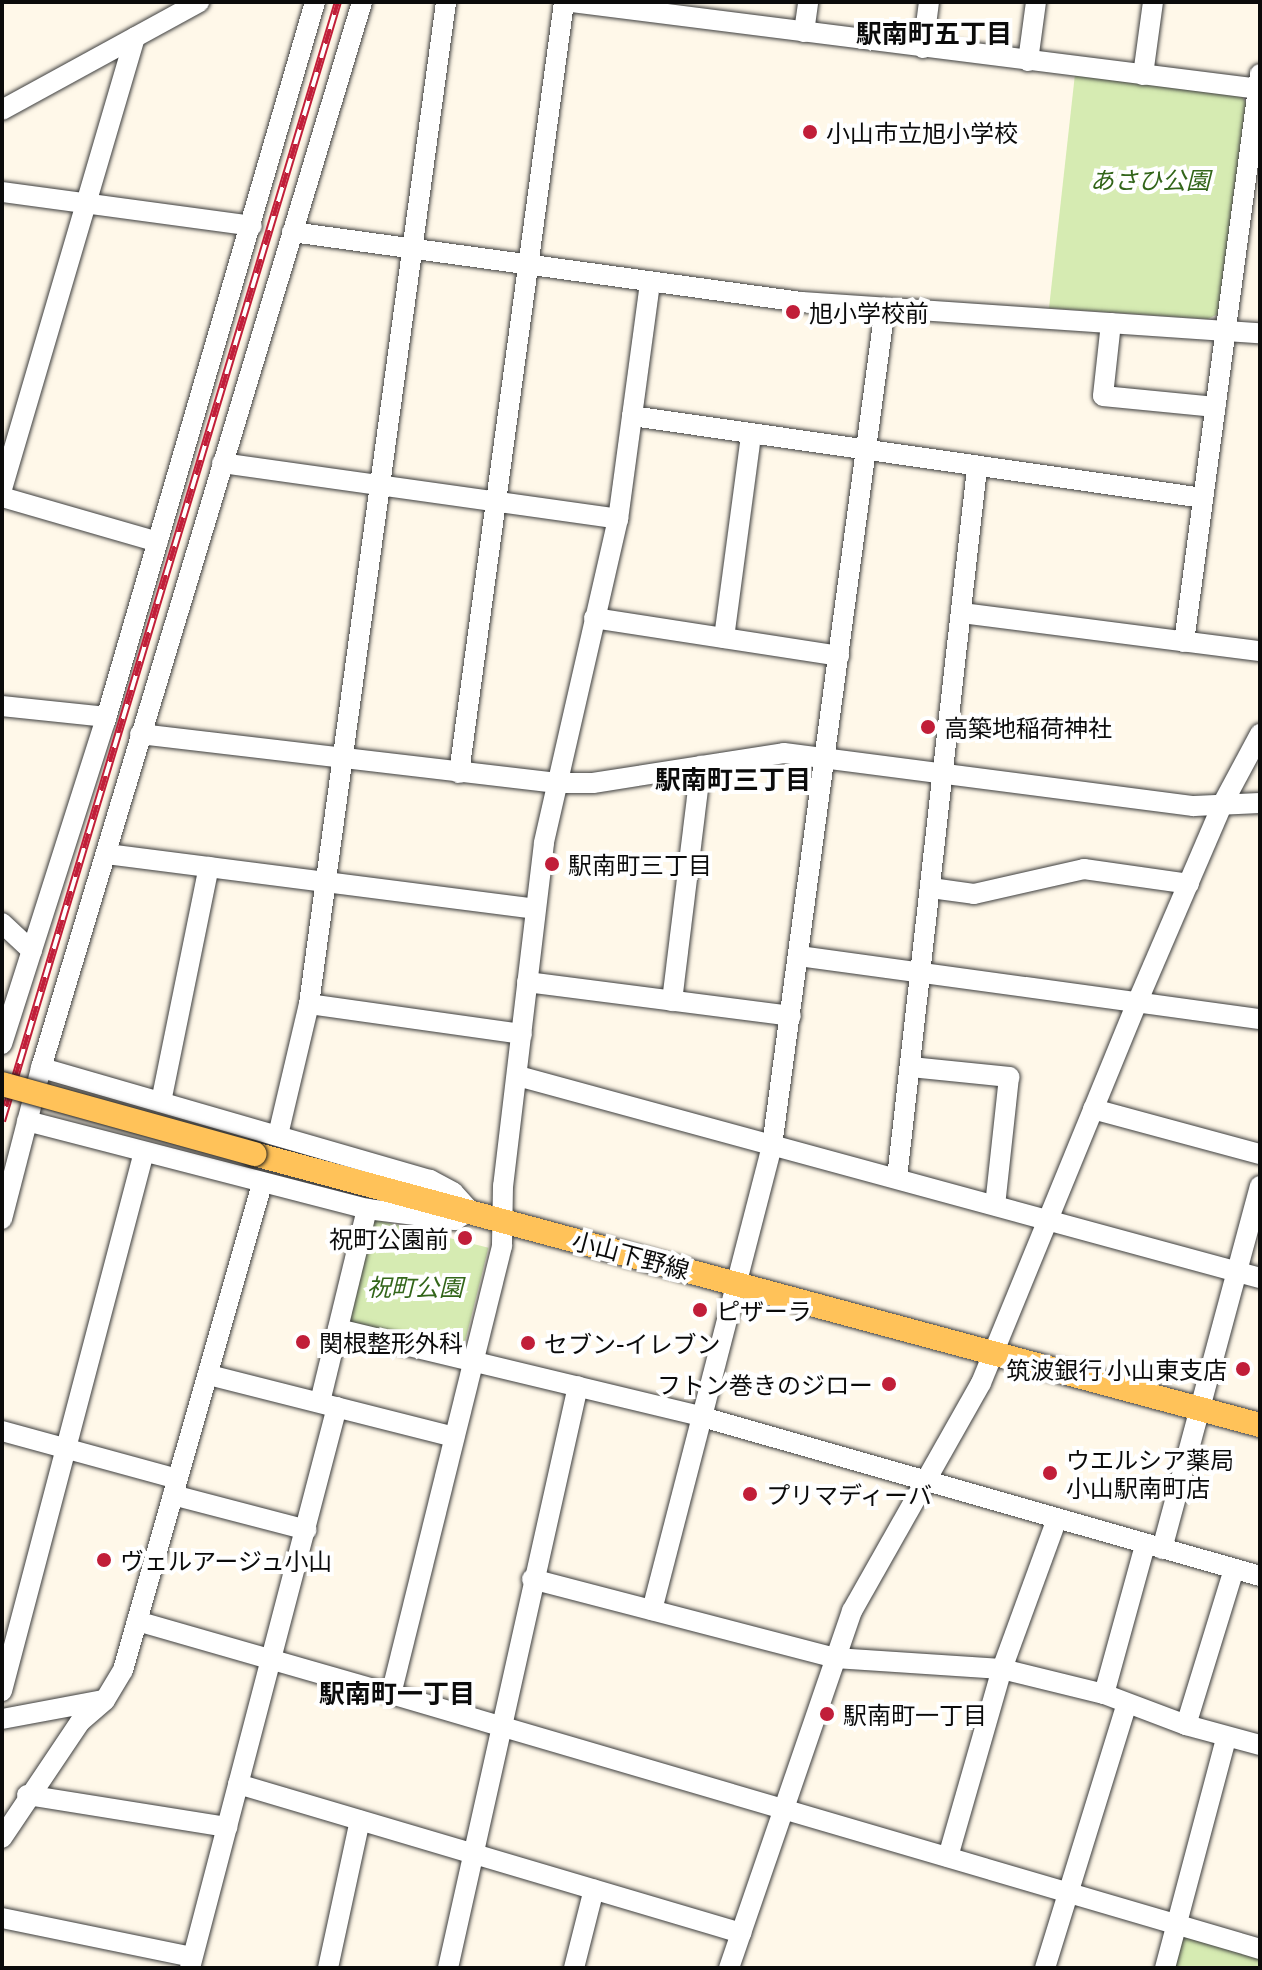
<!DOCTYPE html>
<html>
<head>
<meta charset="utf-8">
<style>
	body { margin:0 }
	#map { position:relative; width:1262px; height:1970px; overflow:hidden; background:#fff8e9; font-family:Literata,"Noto Sans JP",serif }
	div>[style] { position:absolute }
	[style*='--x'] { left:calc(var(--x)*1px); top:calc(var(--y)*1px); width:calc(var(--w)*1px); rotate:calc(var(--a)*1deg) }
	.green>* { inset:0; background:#d6ebb2; transform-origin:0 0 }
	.roads { filter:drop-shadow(0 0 2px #3e3e3e) drop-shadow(0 0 2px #3e3e3e) }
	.minor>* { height:20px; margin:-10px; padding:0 10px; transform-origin:10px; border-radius:10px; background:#fff }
	.major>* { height:24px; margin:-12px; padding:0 12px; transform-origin:12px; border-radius:12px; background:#ffc259 }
	.rail>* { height:8px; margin-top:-4px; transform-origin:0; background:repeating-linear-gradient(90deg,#fff 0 15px,#c11e39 0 30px); box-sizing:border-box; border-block:2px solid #c11e39 }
	.bridges { filter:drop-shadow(0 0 2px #1c1c1c) drop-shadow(0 0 2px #1c1c1c) }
	.major-bridge>* { height:24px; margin:-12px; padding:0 12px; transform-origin:12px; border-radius:12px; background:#ffc259 }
	.dots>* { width:22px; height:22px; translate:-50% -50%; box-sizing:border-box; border:4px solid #fff; border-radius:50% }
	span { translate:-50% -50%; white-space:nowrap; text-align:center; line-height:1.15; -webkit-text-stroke:8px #fff; paint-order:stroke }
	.poi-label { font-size:24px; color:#0b0b0b }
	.left { translate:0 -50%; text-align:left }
	.right { translate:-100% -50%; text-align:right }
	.park-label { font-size:24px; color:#326519; font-style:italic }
	.street-label { font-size:24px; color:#0b0b0b }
	.neighbourhood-label { font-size:26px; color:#0b0b0b; font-weight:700 }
	.frame { position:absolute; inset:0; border:4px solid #0b0b0b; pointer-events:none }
</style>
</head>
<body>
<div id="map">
	<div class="green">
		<div style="clip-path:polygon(1075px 74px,1240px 94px,1247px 104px,1220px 313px,1208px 319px,1049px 308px)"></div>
		<div style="left:373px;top:1219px;width:119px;height:108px;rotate:14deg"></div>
		<div style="clip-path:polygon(1179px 1929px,1260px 1952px,1260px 1968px,1169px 1968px)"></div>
	</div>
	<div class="roads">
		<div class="minor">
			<div style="--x:572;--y:2;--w:693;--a:7.21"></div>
			<div style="--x:804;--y:32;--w:30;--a:-82"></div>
			<div style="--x:923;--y:48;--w:46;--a:-82.6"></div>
			<div style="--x:1028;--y:61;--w:60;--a:-82.3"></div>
			<div style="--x:1143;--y:75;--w:74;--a:-82.2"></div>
			<div style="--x:2;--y:110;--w:225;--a:-28.7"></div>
			<div style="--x:2;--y:192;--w:252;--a:7.7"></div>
			<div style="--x:292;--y:232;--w:514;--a:7.83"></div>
			<div style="--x:801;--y:302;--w:460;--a:3.9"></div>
			<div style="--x:650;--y:283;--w:238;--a:97.7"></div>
			<div style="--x:618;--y:519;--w:332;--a:102.9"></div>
			<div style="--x:544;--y:843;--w:345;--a:96.8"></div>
			<div style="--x:503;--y:1186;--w:60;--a:91"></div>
			<div style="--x:502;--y:1246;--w:462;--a:103.9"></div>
			<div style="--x:391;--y:1694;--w:906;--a:16.35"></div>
			<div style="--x:1111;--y:323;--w:73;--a:96.3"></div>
			<div style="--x:1103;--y:396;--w:113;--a:5.6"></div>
			<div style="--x:632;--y:416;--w:577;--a:8.17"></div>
			<div style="--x:222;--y:463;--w:400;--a:8"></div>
			<div style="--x:2;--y:489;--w:471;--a:-73.6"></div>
			<div style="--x:2;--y:497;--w:162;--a:16.1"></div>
			<div style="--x:962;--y:613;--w:300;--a:7.3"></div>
			<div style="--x:594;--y:618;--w:248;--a:8.8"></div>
			<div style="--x:724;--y:638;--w:205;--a:-82.4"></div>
			<div style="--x:1184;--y:642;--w:573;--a:-82.38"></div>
			<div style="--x:2;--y:706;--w:105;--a:6"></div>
			<div style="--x:140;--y:734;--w:418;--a:6.7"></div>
			<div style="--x:555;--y:783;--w:38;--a:0"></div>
			<div style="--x:593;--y:783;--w:193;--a:-8.9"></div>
			<div style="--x:784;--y:753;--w:413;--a:7.4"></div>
			<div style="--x:1194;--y:806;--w:66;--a:-2.6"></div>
			<div style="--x:459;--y:773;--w:778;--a:-82.24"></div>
			<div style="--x:107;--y:854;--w:431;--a:7.3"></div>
			<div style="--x:931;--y:888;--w:43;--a:7.9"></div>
			<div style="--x:974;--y:894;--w:113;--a:-12.8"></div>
			<div style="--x:1084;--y:869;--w:106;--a:8.1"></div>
			<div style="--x:2;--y:923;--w:41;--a:43"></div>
			<div style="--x:799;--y:956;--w:465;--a:7.8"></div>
			<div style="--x:527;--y:982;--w:266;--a:7.3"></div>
			<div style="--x:672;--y:1001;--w:237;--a:-83"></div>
			<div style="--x:309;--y:1004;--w:215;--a:8"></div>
			<div style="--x:2;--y:1044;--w:338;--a:-72.3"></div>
			<div style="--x:105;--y:722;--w:750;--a:-73.74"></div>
			<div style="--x:911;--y:1067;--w:99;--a:5.8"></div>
			<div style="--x:1009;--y:1077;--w:129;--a:96.2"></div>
			<div style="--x:518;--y:1076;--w:769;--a:15.23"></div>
			<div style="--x:161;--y:1102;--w:240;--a:-78.5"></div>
			<div style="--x:1093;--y:1109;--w:173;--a:15.1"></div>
			<div style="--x:27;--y:1121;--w:351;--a:14.5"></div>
			<div style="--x:367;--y:1209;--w:89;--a:7.1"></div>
			<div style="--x:455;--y:1220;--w:17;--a:-31"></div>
			<div style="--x:470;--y:1211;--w:25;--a:-132"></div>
			<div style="--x:453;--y:1192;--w:26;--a:-152"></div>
			<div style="--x:430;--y:1180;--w:405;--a:-163.9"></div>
			<div style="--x:278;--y:1135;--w:135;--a:-76.7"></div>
			<div style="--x:309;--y:1004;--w:1011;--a:-82.21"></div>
			<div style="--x:897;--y:1178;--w:714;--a:-83.57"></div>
			<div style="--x:2;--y:1219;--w:156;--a:-75.5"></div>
			<div style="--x:41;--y:1068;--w:1113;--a:-73.24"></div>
			<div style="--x:338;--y:1329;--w:371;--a:13.5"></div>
			<div style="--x:699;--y:1416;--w:583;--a:15.92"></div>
			<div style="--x:209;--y:1375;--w:253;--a:14.2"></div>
			<div style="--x:320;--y:1402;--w:199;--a:-76.3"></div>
			<div style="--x:2;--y:1431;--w:181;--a:15.3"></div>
			<div style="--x:173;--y:1495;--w:138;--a:14.6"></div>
			<div style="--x:1162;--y:1549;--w:376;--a:-74.9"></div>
			<div style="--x:532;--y:1579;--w:313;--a:14.6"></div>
			<div style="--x:835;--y:1658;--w:167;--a:3.8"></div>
			<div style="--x:1002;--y:1669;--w:105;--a:13.8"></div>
			<div style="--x:1104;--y:1694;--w:88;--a:20.7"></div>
			<div style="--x:1186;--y:1725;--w:77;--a:15.1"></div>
			<div style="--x:652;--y:1610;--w:479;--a:-75.5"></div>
			<div style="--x:772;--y:1146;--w:846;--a:-82.32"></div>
			<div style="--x:137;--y:1621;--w:264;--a:16"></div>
			<div style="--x:2;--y:1691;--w:557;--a:-75.24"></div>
			<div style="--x:1104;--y:1694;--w:155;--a:-74.6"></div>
			<div style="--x:2;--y:1719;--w:104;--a:-10.6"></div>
			<div style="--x:1186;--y:1725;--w:163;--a:-72.9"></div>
			<div style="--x:238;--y:1784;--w:525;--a:16.5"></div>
			<div style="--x:27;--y:1795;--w:203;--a:9.1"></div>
			<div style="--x:2;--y:1838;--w:140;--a:-56.1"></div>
			<div style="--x:80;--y:1722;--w:33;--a:-41"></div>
			<div style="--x:105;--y:1700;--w:35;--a:-59"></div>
			<div style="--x:123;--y:1670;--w:505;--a:-74.04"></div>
			<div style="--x:948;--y:1857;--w:196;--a:-74"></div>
			<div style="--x:1002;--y:1669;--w:160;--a:-69.9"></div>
			<div style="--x:2;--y:1918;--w:194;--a:11.6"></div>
			<div style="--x:190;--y:1968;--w:580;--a:-75.32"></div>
			<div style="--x:328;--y:1968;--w:151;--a:-77.8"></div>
			<div style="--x:448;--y:1968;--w:596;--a:-77.41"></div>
			<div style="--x:574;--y:1968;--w:81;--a:-75.8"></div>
			<div style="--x:729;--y:1968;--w:378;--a:-71"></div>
			<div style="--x:852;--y:1611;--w:262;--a:-60.5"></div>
			<div style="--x:981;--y:1383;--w:409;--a:-67.7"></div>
			<div style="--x:1136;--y:1005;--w:218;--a:-66.7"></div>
			<div style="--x:1222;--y:805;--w:81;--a:-61.8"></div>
			<div style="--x:1045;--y:1968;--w:274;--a:-72.8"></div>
			<div style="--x:1165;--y:1968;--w:237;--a:-75.1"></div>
		</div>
		<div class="major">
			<div style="--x:254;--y:1154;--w:1042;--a:15.08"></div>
		</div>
	</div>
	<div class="rail">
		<div style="--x:2;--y:1121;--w:1168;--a:-73.29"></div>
	</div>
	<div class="bridges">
		<div class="major-bridge">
			<div style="--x:2;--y:1084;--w:262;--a:15.5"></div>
		</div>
	</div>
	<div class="dots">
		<div style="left:810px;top:132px;background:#c11e39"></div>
		<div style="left:793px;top:312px;background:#c11e39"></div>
		<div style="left:928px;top:727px;background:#c11e39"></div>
		<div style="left:552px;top:864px;background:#c11e39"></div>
		<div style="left:465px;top:1238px;background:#c11e39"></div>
		<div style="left:700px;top:1310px;background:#c11e39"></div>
		<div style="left:303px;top:1342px;background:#c11e39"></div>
		<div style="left:528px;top:1343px;background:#c11e39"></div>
		<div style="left:1243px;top:1369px;background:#c11e39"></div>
		<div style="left:889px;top:1384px;background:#c11e39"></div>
		<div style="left:1050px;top:1473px;background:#c11e39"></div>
		<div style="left:750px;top:1494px;background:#c11e39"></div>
		<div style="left:104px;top:1560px;background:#c11e39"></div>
		<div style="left:827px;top:1714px;background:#c11e39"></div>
	</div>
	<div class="poi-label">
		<span class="left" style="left:826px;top:132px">小山市立旭小学校</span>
		<span class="left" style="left:809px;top:312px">旭小学校前</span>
		<span class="left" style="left:944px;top:727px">高築地稲荷神社</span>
		<span class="left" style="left:568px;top:864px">駅南町三丁目</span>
		<span class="right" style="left:449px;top:1238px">祝町公園前</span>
		<span class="left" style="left:716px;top:1310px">ピザーラ</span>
		<span class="left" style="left:319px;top:1342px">関根整形外科</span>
		<span class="left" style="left:544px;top:1343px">セブン-イレブン</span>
		<span class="right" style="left:1227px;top:1369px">筑波銀行 小山東支店</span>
		<span class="right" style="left:873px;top:1384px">フトン巻きのジロー</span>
		<span class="left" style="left:1066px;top:1473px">ウエルシア薬局<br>小山駅南町店</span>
		<span class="left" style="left:766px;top:1494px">プリマディーバ</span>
		<span class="left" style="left:120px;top:1560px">ヴェルアージュ小山</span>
		<span class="left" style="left:843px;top:1714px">駅南町一丁目</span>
	</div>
	<div class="park-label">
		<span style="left:1150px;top:179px">あさひ公園</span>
		<span style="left:415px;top:1286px">祝町公園</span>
	</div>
	<div class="street-label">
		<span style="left:631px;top:1254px;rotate:15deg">小山下野線</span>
	</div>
	<div class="neighbourhood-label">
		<span style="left:934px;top:32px">駅南町五丁目</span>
		<span style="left:733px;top:778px">駅南町三丁目</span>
		<span style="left:397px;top:1692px">駅南町一丁目</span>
	</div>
	<div class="frame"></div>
</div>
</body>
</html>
